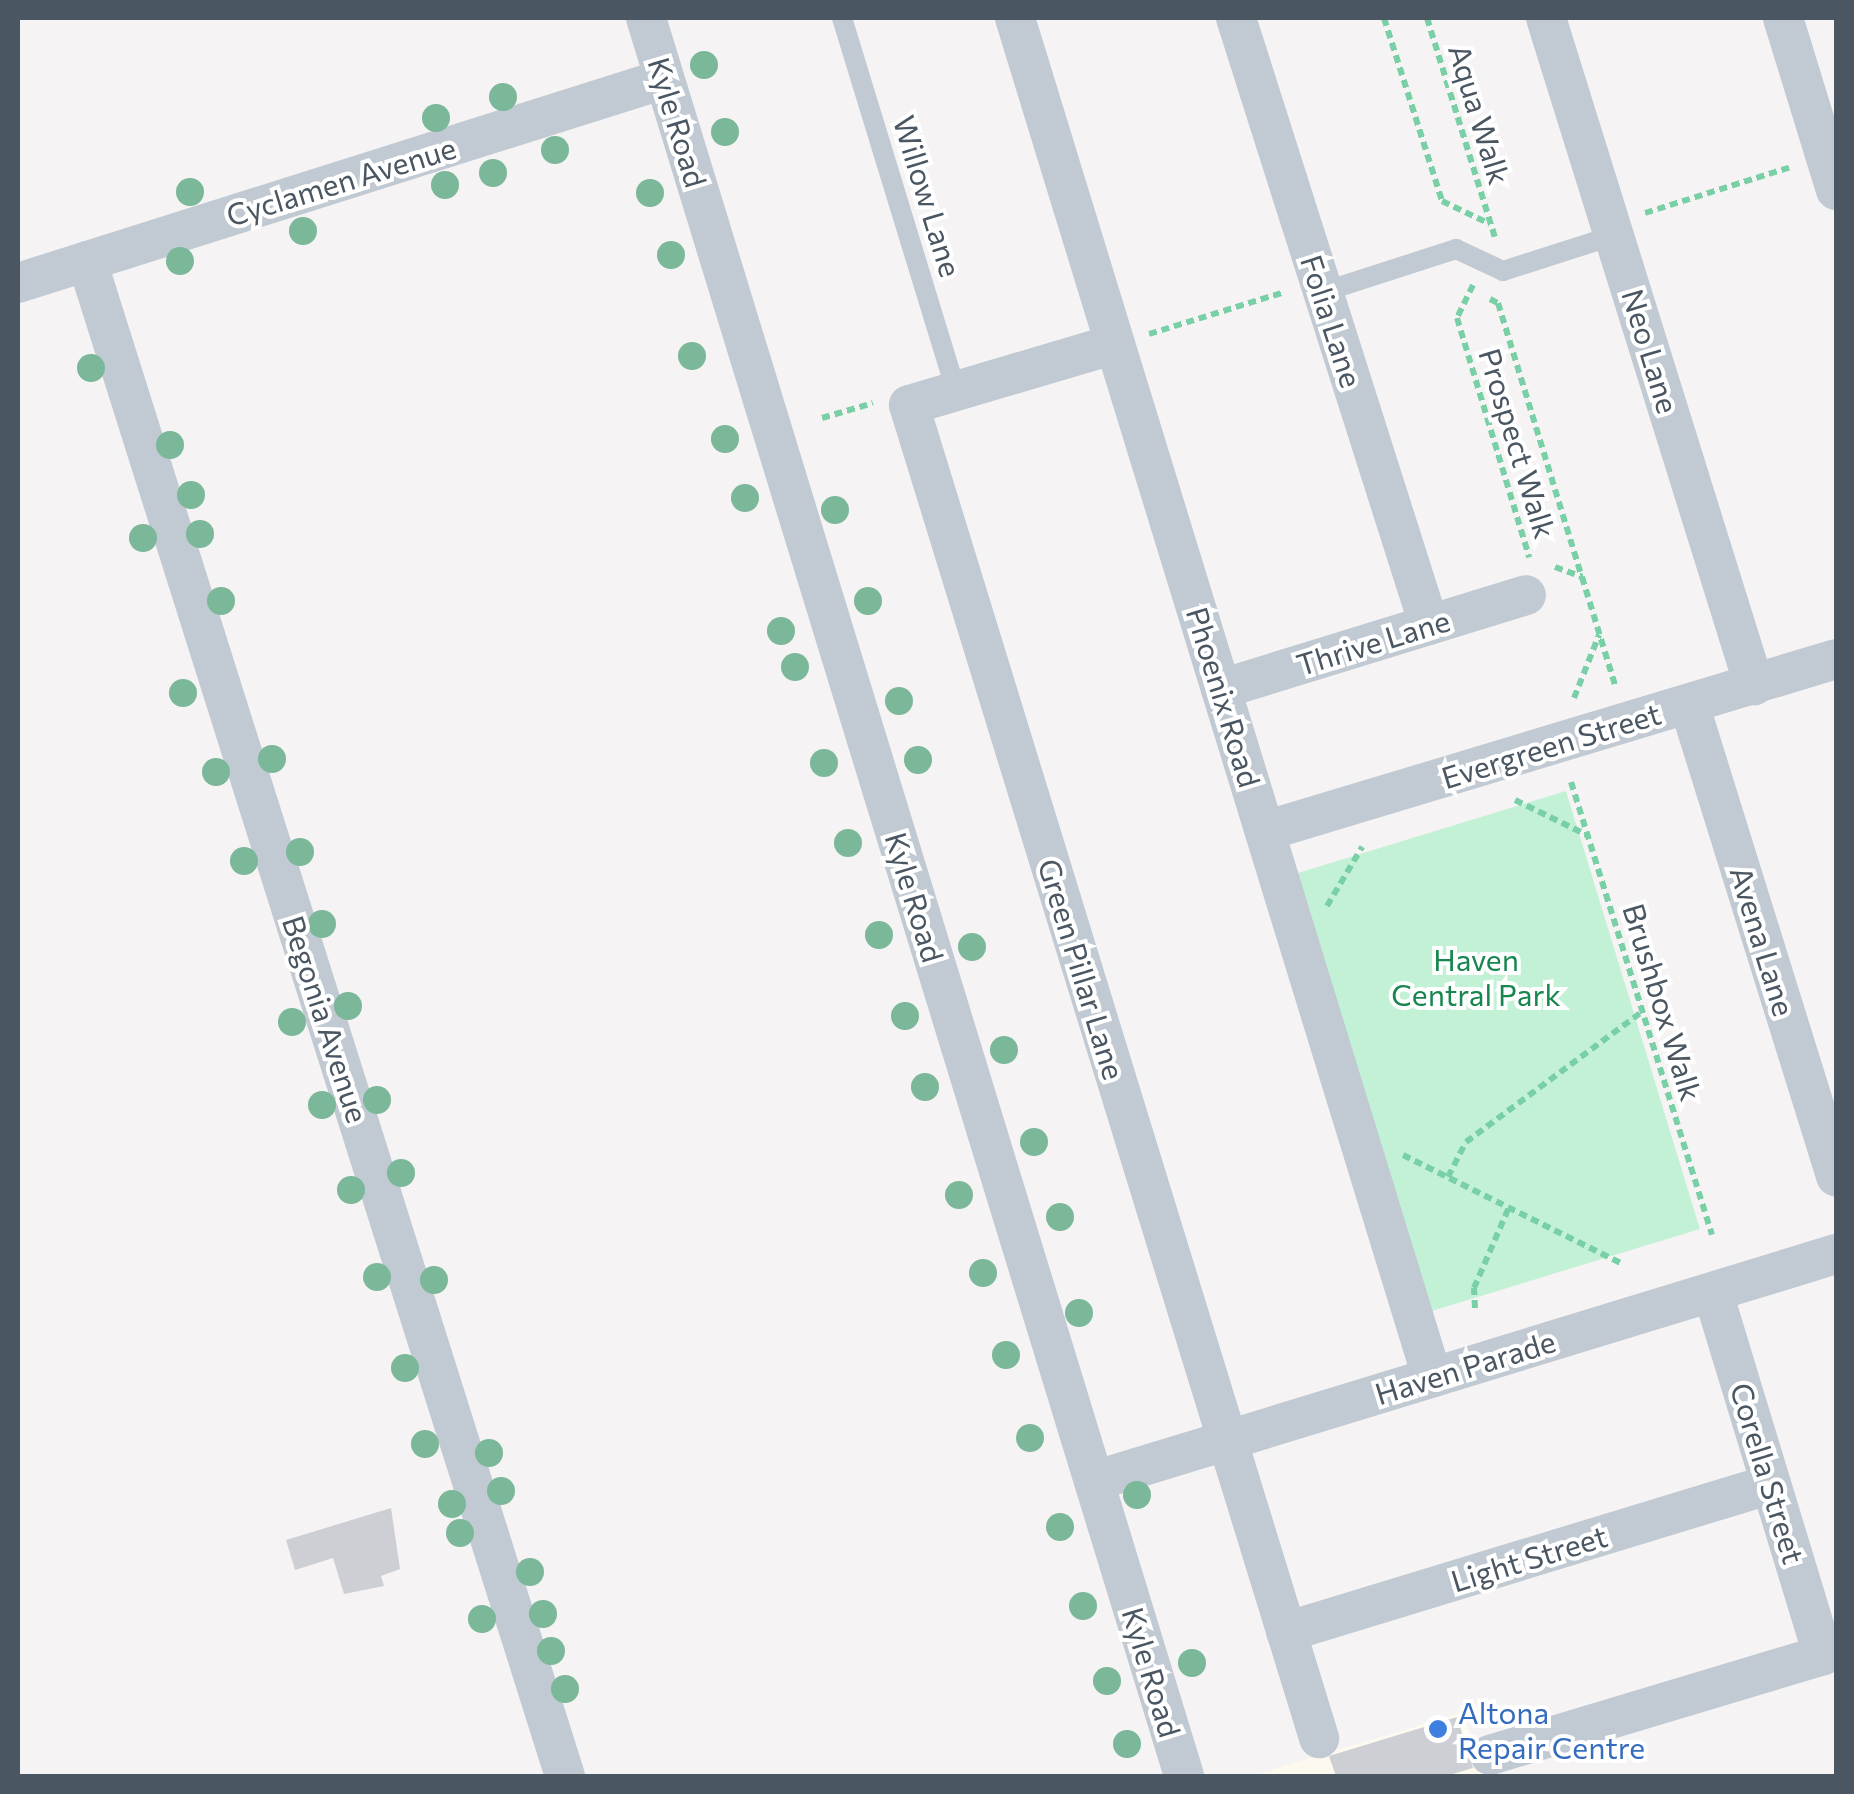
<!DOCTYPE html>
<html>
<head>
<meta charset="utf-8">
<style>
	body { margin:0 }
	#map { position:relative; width:1854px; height:1794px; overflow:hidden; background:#f5f3f3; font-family:Commissioner,sans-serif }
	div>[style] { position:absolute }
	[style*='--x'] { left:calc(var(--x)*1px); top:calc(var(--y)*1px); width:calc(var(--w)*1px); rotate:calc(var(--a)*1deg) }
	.commercial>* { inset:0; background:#fdf9ef }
	.green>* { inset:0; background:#c3f1d5; transform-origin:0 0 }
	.building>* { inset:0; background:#cdcfd5 }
	.path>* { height:6px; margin-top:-3px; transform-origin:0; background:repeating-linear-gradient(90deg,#7ad0a6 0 8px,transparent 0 13px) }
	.lane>* { height:20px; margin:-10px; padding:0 10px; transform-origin:10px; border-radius:10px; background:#c1cad2 }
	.street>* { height:40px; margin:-20px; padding:0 20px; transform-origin:20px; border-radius:20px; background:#c1cad2 }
	.trees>* { width:28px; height:28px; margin:-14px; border-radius:50%; background:#7bb799 }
	.dots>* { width:28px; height:28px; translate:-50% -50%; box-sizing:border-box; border:5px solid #fff; border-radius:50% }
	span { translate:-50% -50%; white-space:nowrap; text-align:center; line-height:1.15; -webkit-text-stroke:8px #fff; paint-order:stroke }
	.street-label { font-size:30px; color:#4a5661 }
	.park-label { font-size:30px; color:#17864f }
	.shop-label { font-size:30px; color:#366cbe }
	.left { translate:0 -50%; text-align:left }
	.frame { position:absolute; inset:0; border:20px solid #4a5661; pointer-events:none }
</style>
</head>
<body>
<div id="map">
	<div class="commercial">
		<div style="clip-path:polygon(1464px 1712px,1484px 1776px,1251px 1776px)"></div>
	</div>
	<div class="green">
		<div style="left:1566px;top:791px;width:458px;height:282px;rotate:73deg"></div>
	</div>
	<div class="building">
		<div style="clip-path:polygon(391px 1508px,400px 1569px,381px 1576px,384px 1586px,344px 1594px,333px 1558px,295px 1570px,286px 1540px)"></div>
		<div style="clip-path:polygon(1457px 1717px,1473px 1768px,1446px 1776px,1336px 1776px,1329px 1756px)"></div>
	</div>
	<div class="path">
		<div style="--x:1384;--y:18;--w:192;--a:72.4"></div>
		<div style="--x:1442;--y:201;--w:53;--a:25.6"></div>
		<div style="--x:1427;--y:18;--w:229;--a:72.8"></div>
		<div style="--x:1645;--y:213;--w:153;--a:-17.5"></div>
		<div style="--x:1473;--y:285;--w:37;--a:116"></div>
		<div style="--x:1457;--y:318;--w:250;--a:73.2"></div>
		<div style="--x:1490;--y:299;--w:9;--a:27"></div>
		<div style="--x:1498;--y:303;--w:287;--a:73"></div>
		<div style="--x:1149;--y:334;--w:142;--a:-17.2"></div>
		<div style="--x:822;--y:418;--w:53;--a:-16.4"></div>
		<div style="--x:1555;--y:567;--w:29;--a:20"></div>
		<div style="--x:1582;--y:577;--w:113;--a:73"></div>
		<div style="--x:1574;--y:698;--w:68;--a:-68.4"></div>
		<div style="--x:1571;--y:782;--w:474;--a:72.7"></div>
		<div style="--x:1515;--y:800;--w:80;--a:25.9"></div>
		<div style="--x:1327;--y:906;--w:69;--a:-59.3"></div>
		<div style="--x:1403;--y:1155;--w:243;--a:26.4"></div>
		<div style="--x:1448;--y:1177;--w:39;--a:-63"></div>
		<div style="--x:1466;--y:1142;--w:219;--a:-36.5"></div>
		<div style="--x:1475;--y:1308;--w:20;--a:-93"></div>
		<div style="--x:1474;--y:1288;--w:88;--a:-66.6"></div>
	</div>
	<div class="lane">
		<div style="--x:842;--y:18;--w:391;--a:73"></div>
		<div style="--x:1323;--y:292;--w:140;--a:-17.9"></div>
		<div style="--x:1456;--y:249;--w:52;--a:25.1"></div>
		<div style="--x:1503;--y:271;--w:118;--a:-17.8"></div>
	</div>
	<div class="street">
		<div style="--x:646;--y:18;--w:1838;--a:72.98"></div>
		<div style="--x:1015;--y:18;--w:1422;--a:72.94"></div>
		<div style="--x:1236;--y:18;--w:637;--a:72.36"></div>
		<div style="--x:1546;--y:18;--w:699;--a:72.68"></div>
		<div style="--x:1783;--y:18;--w:180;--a:72.9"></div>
		<div style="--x:87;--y:261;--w:1589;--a:72.49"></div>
		<div style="--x:18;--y:283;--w:677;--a:-17.53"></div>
		<div style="--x:1115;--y:344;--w:215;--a:163.5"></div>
		<div style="--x:909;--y:405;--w:1395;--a:72.9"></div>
		<div style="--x:1221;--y:689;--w:319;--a:-17.1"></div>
		<div style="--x:1689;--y:704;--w:495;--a:72.7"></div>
		<div style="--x:1265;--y:831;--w:596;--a:-16.76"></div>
		<div style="--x:1094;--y:1481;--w:776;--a:-17.01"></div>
		<div style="--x:1286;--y:1632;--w:507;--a:-16.97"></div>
		<div style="--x:1490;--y:1755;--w:348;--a:-16.7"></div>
		<div style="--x:1823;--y:1655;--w:379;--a:-106.9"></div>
	</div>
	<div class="trees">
		<div style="left:704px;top:65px"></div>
		<div style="left:503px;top:97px"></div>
		<div style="left:436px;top:118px"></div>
		<div style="left:725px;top:132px"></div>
		<div style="left:555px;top:150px"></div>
		<div style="left:493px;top:173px"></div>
		<div style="left:445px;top:185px"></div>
		<div style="left:190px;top:192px"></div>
		<div style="left:650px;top:193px"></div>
		<div style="left:303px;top:231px"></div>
		<div style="left:671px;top:255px"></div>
		<div style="left:180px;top:261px"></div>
		<div style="left:692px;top:356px"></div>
		<div style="left:91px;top:368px"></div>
		<div style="left:725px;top:439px"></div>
		<div style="left:170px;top:445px"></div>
		<div style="left:191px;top:495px"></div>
		<div style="left:745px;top:498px"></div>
		<div style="left:835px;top:510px"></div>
		<div style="left:200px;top:534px"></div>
		<div style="left:143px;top:538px"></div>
		<div style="left:221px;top:601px"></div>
		<div style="left:868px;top:601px"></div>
		<div style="left:781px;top:631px"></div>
		<div style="left:795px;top:667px"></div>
		<div style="left:183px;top:693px"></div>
		<div style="left:899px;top:701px"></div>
		<div style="left:272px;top:759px"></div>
		<div style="left:918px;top:760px"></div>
		<div style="left:824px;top:763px"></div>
		<div style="left:216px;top:772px"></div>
		<div style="left:848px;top:843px"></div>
		<div style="left:300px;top:852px"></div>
		<div style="left:244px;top:861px"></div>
		<div style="left:322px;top:924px"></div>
		<div style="left:879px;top:935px"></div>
		<div style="left:972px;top:947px"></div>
		<div style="left:348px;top:1006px"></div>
		<div style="left:905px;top:1016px"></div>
		<div style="left:292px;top:1022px"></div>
		<div style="left:1004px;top:1050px"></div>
		<div style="left:925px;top:1087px"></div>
		<div style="left:377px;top:1100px"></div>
		<div style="left:322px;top:1105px"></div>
		<div style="left:1034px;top:1142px"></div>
		<div style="left:401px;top:1173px"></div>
		<div style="left:351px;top:1190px"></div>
		<div style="left:959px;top:1195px"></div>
		<div style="left:1060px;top:1217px"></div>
		<div style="left:983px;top:1273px"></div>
		<div style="left:377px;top:1277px"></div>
		<div style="left:434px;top:1280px"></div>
		<div style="left:1079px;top:1313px"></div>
		<div style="left:1006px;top:1355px"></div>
		<div style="left:405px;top:1368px"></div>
		<div style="left:1030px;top:1438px"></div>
		<div style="left:425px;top:1444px"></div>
		<div style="left:489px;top:1453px"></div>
		<div style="left:501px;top:1491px"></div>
		<div style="left:1137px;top:1495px"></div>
		<div style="left:452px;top:1504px"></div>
		<div style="left:1060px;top:1527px"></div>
		<div style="left:460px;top:1533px"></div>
		<div style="left:530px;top:1572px"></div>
		<div style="left:1083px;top:1606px"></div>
		<div style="left:543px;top:1614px"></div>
		<div style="left:482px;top:1619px"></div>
		<div style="left:551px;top:1651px"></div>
		<div style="left:1192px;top:1663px"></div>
		<div style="left:1107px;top:1681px"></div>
		<div style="left:565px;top:1689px"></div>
		<div style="left:1127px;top:1744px"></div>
	</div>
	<div class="dots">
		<div style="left:1438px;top:1729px;background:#3f7fe0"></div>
	</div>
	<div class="street-label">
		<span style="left:1480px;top:114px;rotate:73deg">Aqua Walk</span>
		<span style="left:678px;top:122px;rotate:73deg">Kyle Road</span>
		<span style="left:341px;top:181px;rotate:-17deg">Cyclamen Avenue</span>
		<span style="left:928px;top:196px;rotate:73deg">Willow Lane</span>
		<span style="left:1332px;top:321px;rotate:72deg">Folia Lane</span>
		<span style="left:1651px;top:351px;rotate:73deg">Neo Lane</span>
		<span style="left:1518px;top:443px;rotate:73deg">Prospect Walk</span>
		<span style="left:1373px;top:642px;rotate:-17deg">Thrive Lane</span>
		<span style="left:1224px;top:697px;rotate:73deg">Phoenix Road</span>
		<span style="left:1551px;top:745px;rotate:-17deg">Evergreen Street</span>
		<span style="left:915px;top:897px;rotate:73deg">Kyle Road</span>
		<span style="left:1763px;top:941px;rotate:73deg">Avena Lane</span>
		<span style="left:1082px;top:969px;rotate:73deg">Green Pillar Lane</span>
		<span style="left:1663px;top:1002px;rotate:73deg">Brushbox Walk</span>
		<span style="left:326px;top:1019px;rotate:72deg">Begonia Avenue</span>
		<span style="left:1465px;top:1367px;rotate:-17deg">Haven Parade</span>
		<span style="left:1768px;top:1473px;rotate:73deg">Corella Street</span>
		<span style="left:1529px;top:1558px;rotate:-17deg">Light Street</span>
		<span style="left:1152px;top:1672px;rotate:73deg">Kyle Road</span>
	</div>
	<div class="park-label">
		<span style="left:1476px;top:976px">Haven<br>Central Park</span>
	</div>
	<div class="shop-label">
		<span class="left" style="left:1458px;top:1729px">Altona<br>Repair Centre</span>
	</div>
	<div class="frame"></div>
</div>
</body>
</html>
